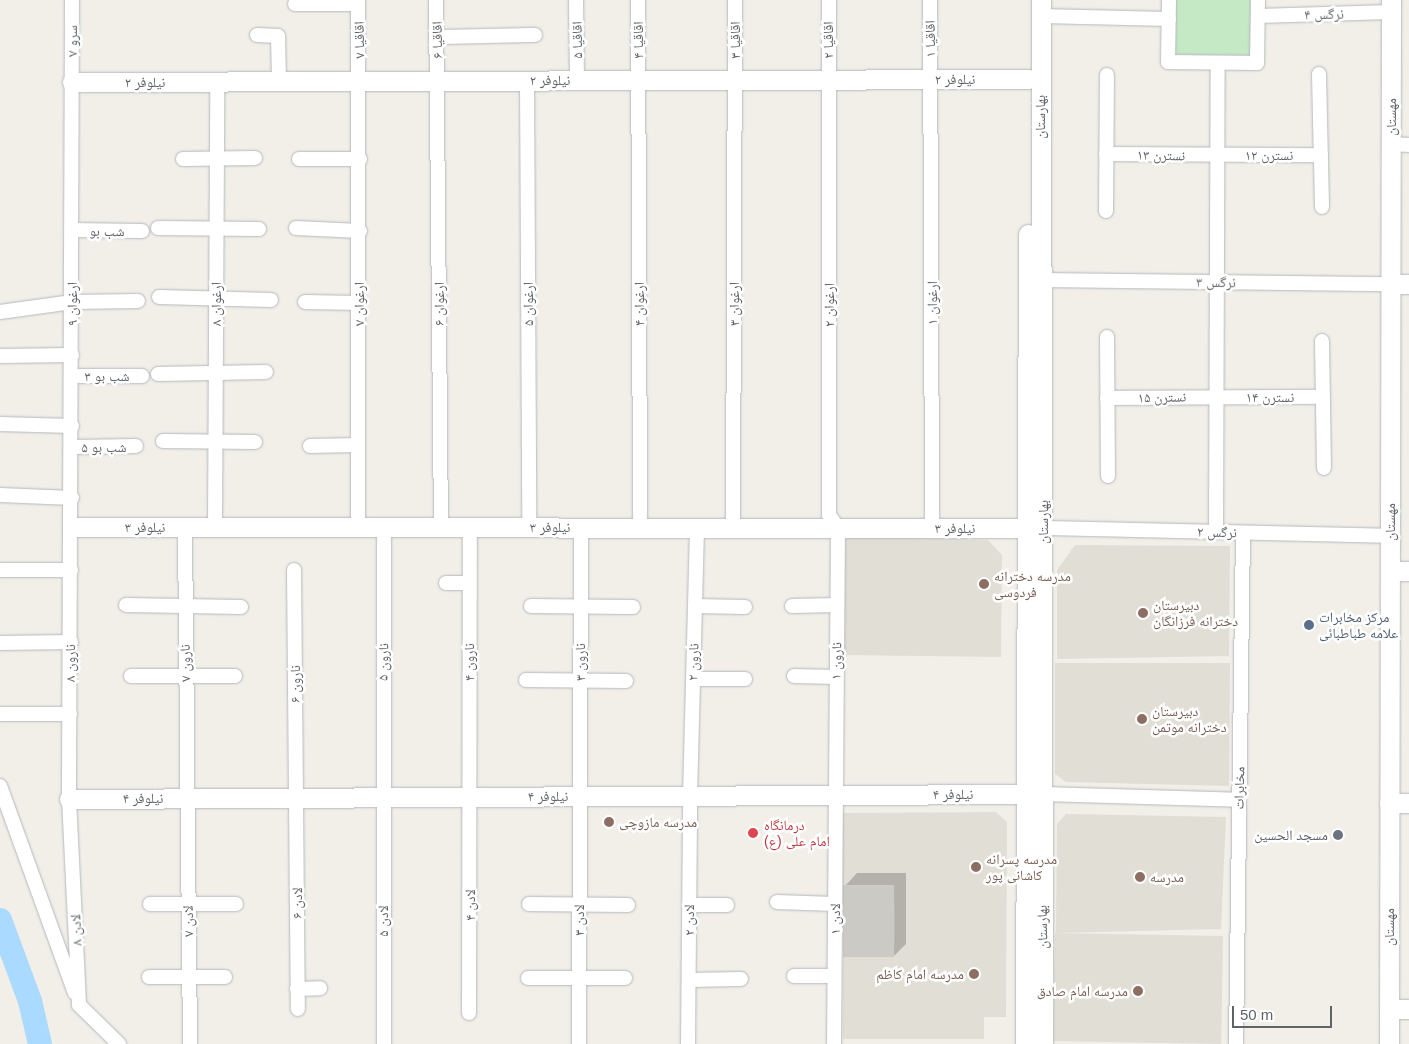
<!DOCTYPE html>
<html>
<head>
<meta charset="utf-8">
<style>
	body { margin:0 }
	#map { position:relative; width:1409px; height:1044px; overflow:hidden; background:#f1efe8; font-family:Helvetica,"Noto Naskh Arabic",sans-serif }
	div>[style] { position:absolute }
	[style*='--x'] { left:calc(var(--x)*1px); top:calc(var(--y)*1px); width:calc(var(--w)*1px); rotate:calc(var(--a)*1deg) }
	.education>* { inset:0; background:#e1ded6; transform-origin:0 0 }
	.green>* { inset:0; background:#c5e8c5; transform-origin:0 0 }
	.shadow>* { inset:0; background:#0003 }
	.river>* { height:24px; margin:-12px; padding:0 12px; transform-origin:12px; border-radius:12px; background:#aadaff }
	.building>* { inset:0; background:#cccac5; transform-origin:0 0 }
	.roads { filter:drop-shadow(0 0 1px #b5b8bc) drop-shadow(0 0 1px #b5b8bc) }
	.street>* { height:14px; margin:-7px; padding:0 7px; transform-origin:7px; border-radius:7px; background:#fff }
	.secondary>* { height:19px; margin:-9.5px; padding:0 9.5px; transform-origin:9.5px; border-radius:9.5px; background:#fff }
	.dots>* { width:14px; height:14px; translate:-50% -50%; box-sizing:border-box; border:2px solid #fff; border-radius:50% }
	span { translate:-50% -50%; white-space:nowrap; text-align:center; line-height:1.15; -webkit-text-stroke:5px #fff; paint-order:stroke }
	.street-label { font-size:14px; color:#5f6368 }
	.education-label { font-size:14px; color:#785e54 }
	.left { translate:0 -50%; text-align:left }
	.right { translate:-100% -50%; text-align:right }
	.service-label { font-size:14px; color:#4e5e75 }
	.health-label { font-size:14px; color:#be3a42 }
	.worship-label { font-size:14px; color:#5b616d }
	.scale { position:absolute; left:1232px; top:1006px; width:100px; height:22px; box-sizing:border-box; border:2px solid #5f6368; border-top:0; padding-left:6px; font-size:15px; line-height:18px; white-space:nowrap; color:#5f6368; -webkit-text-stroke:4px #fff; paint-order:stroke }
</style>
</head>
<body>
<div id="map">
	<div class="education">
		<div style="clip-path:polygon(845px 536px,988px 540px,1002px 555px,1001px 657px,844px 655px)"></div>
		<div style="clip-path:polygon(1075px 545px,1230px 546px,1229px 656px,1057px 659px,1057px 570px)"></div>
		<div style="clip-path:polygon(1055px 663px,1230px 663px,1229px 786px,1066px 782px,1055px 774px)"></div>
		<div style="clip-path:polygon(996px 812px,1007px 822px,1006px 1017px,984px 1017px,984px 1039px,843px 1039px,843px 957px,894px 957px,895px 926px,894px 885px,843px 885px,843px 813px)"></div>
		<div style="clip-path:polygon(1066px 814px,1226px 817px,1221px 929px,1056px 933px,1057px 824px)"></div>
		<div style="left:1223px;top:936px;width:108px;height:168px;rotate:91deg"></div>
	</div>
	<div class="green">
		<div style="left:1174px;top:0;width:77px;height:55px"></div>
	</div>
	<div class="shadow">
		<div style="clip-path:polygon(857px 873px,906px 873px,906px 944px,894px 956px,845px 886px)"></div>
	</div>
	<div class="river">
		<div style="--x:0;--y:920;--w:86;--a:69.7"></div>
		<div style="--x:30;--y:1001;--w:44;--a:76.9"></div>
	</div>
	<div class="building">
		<div style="left:843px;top:885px;width:51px;height:72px"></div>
	</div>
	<div class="roads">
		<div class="street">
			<div style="--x:72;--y:0;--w:799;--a:90.22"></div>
			<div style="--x:69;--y:799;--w:206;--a:87.2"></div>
			<div style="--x:79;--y:1005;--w:56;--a:44.3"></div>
			<div style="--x:436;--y:0;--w:527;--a:89.46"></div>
			<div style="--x:576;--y:0;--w:80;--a:89.3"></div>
			<div style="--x:638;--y:0;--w:528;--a:89.78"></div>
			<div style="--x:829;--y:0;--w:515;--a:90"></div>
			<div style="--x:829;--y:515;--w:16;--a:55"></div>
			<div style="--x:838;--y:528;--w:516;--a:90.44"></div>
			<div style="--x:930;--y:0;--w:528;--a:89.78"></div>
			<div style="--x:1169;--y:0;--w:62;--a:90.9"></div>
			<div style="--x:1168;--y:62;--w:89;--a:0.6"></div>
			<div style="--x:1257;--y:63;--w:63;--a:-89.1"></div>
			<div style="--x:295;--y:4;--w:63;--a:0"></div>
			<div style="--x:1041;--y:16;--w:128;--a:1.3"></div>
			<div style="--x:1258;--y:16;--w:133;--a:-1.7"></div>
			<div style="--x:257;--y:35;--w:21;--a:3"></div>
			<div style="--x:278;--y:36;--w:45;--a:88.7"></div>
			<div style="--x:437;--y:37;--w:98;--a:-1.2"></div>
			<div style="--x:1319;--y:74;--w:133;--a:88.7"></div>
			<div style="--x:527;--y:80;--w:447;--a:89.7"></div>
			<div style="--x:1390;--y:144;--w:19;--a:3"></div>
			<div style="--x:1106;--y:154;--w:215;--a:0.3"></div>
			<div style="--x:183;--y:159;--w:72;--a:-0.8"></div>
			<div style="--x:299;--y:159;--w:61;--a:0"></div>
			<div style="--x:1106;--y:211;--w:136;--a:-89.6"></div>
			<div style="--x:158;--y:228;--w:101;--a:0.6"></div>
			<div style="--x:296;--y:228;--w:64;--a:2.7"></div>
			<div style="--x:73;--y:230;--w:69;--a:0.8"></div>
			<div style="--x:1041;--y:280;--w:349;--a:0.7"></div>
			<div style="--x:159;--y:297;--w:112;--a:1.5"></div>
			<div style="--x:305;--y:302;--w:54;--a:1.1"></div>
			<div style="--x:0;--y:312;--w:73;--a:-7.9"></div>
			<div style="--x:72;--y:302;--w:66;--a:-0.9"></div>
			<div style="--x:1107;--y:337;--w:139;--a:89.6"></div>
			<div style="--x:1322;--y:341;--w:127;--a:89.1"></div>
			<div style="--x:0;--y:356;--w:72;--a:-0.8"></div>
			<div style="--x:158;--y:374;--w:108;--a:-1.1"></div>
			<div style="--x:72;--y:376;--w:70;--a:0"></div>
			<div style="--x:1107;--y:398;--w:216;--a:-0.3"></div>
			<div style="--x:0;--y:424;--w:72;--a:1.6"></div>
			<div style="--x:163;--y:441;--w:92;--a:0.6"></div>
			<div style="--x:310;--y:446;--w:48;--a:-1.2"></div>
			<div style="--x:72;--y:447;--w:64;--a:-0.9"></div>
			<div style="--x:0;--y:495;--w:72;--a:2.4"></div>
			<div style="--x:185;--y:527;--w:517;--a:89.45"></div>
			<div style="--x:215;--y:527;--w:446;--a:-89.7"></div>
			<div style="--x:358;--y:527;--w:527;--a:-90"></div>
			<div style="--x:733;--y:528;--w:528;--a:-89.78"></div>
			<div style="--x:1044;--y:528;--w:346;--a:1.3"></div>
			<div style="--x:1216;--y:532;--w:469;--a:-89.8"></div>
			<div style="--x:0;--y:570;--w:71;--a:0"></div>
			<div style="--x:294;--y:570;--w:439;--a:89.5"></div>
			<div style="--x:446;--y:583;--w:23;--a:0"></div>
			<div style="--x:126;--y:605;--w:115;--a:1"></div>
			<div style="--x:531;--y:606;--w:102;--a:0.6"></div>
			<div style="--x:695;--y:606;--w:50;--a:1.1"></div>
			<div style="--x:792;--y:606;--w:45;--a:-1.3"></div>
			<div style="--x:0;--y:643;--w:71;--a:-0.8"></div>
			<div style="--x:131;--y:676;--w:104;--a:0"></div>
			<div style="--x:794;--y:676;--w:42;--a:1.4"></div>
			<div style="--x:693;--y:679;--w:52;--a:0"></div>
			<div style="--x:526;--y:680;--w:100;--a:0.6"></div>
			<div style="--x:0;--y:714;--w:70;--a:0"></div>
			<div style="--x:0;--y:786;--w:220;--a:70.1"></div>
			<div style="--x:1041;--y:794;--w:198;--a:1.7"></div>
			<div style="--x:777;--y:902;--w:58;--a:2"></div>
			<div style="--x:150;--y:904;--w:86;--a:0"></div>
			<div style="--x:529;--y:904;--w:99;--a:0.6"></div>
			<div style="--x:689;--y:905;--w:38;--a:0"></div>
			<div style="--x:794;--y:976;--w:40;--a:0"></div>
			<div style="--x:149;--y:977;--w:76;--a:0"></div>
			<div style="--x:528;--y:978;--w:97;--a:0"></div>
			<div style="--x:689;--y:980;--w:52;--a:-1.1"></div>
			<div style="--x:297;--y:989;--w:23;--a:-2"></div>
			<div style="--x:469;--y:1013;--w:486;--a:-89.9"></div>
			<div style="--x:384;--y:1044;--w:517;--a:-90"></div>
			<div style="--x:579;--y:1044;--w:516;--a:-89.78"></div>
			<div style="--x:688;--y:1044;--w:248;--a:-89.5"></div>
			<div style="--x:690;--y:796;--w:268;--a:-88.5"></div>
			<div style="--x:1236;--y:1044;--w:511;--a:-89.22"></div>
		</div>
		<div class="secondary">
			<div style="--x:1041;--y:0;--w:1044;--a:89.89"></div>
			<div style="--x:72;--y:82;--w:957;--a:-0.18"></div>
			<div style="--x:1390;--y:284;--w:19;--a:0"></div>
			<div style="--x:72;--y:527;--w:968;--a:0.06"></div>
			<div style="--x:1390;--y:571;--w:19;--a:0"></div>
			<div style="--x:69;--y:799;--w:969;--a:-0.3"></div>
			<div style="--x:1389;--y:803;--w:20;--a:0"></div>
			<div style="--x:1389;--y:1009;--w:20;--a:0"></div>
			<div style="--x:1025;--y:1044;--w:810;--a:-89.79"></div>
			<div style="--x:1389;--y:1044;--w:1044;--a:-89.89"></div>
		</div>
	</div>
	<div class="dots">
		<div style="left:984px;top:584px;background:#8d6e63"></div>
		<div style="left:1143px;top:613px;background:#8d6e63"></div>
		<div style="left:1309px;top:625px;background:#5c6f8a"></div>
		<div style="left:1142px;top:719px;background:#8d6e63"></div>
		<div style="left:609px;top:822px;background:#8d6e63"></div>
		<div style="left:753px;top:833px;background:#e0444e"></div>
		<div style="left:1338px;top:835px;background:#6b7280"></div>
		<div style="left:976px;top:867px;background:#8d6e63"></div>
		<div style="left:1140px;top:877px;background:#8d6e63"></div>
		<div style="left:974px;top:974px;background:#8d6e63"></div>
		<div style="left:1138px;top:991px;background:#8d6e63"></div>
	</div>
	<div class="street-label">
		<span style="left:1324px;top:14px;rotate:-1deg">نرگس ۴</span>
		<span style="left:930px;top:39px;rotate:-91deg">اقاقیا ۱</span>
		<span style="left:359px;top:40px;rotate:-91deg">اقاقیا ۷</span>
		<span style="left:437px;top:40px;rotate:-91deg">اقاقیا ۶</span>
		<span style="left:577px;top:40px;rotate:-91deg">اقاقیا ۵</span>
		<span style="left:638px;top:40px;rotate:-90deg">اقاقیا ۴</span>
		<span style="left:735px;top:40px;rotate:-90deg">اقاقیا ۳</span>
		<span style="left:828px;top:40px;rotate:-90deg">اقاقیا ۲</span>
		<span style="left:72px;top:41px;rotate:-90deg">سرو ۷</span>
		<span style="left:955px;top:79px">نیلوفر ۲</span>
		<span style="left:550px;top:80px">نیلوفر ۲</span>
		<span style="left:145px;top:82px">نیلوفر ۲</span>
		<span style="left:1040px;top:117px;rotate:-90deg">بهارستان</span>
		<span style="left:1391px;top:117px;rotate:-90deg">مهستان</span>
		<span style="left:1161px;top:155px;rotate:1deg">نسترن ۱۳</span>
		<span style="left:1269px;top:155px">نسترن ۱۲</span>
		<span style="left:107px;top:231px;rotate:1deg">شب بو</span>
		<span style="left:1216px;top:282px;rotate:1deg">نرگس ۳</span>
		<span style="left:932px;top:303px;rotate:-90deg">ارغوان ۱</span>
		<span style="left:72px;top:304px;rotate:-90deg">ارغوان ۹</span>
		<span style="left:216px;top:304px;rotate:-90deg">ارغوان ۸</span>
		<span style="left:359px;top:304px;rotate:-90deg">ارغوان ۷</span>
		<span style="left:439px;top:304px;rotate:-90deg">ارغوان ۶</span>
		<span style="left:528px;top:304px;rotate:-90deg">ارغوان ۵</span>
		<span style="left:639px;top:304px;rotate:-90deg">ارغوان ۴</span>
		<span style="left:734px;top:304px;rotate:-90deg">ارغوان ۳</span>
		<span style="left:829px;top:305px;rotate:-90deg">ارغوان ۲</span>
		<span style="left:107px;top:376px">شب بو ۳</span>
		<span style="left:1162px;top:397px;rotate:-1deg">نسترن ۱۵</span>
		<span style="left:1270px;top:397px">نسترن ۱۴</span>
		<span style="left:104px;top:447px">شب بو ۵</span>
		<span style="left:1043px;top:522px;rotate:-90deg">بهارستان</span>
		<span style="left:1390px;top:522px;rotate:-90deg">مهستان</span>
		<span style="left:145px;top:527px">نیلوفر ۳</span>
		<span style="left:550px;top:527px">نیلوفر ۳</span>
		<span style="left:955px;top:528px">نیلوفر ۳</span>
		<span style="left:1217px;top:532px;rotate:1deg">نرگس ۲</span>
		<span style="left:836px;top:661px;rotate:-89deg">نارون ۱</span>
		<span style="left:383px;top:662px;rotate:-89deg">نارون ۵</span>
		<span style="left:469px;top:662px;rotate:-90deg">نارون ۴</span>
		<span style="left:580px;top:662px;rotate:-90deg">نارون ۳</span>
		<span style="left:693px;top:662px;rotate:-88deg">نارون ۲</span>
		<span style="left:70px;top:663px;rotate:-90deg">نارون ۸</span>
		<span style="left:185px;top:663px;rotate:-91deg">نارون ۷</span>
		<span style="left:295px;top:684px;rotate:-90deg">نارون ۶</span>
		<span style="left:1239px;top:788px;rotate:-89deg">مخابرات</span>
		<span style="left:953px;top:794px">نیلوفر ۴</span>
		<span style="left:548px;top:796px">نیلوفر ۴</span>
		<span style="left:143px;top:798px">نیلوفر ۴</span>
		<span style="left:297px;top:903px;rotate:-90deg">لادن ۶</span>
		<span style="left:470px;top:905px;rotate:-90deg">لادن ۴</span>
		<span style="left:835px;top:919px;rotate:-90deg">لادن ۱</span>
		<span style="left:579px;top:920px;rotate:-90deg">لادن ۳</span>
		<span style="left:689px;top:920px;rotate:-90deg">لادن ۲</span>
		<span style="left:188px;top:921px;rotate:-91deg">لادن ۷</span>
		<span style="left:383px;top:921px;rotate:-90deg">لادن ۵</span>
		<span style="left:1042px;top:927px;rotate:-91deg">بهارستان</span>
		<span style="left:1389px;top:927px;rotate:-90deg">مهستان</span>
		<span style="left:76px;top:930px;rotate:-93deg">لادن ۸</span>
	</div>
	<div class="education-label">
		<span class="left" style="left:994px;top:584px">مدرسه دخترانه<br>فردوسی</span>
		<span class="left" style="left:1153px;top:613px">دبیرستان<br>دخترانه فرزانگان</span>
		<span class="left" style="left:1152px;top:719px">دبیرستان<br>دخترانه موتمن</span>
		<span class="left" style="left:619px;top:822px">مدرسه مازوچی</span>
		<span class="left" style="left:986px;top:867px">مدرسه پسرانه<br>کاشانی پور</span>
		<span class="left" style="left:1150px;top:877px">مدرسه</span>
		<span class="right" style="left:964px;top:974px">مدرسه امام کاظم</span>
		<span class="right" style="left:1128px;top:991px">مدرسه امام صادق</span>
	</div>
	<div class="service-label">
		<span class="left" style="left:1319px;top:625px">مرکز مخابرات<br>علامه طباطبائی</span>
	</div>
	<div class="health-label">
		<span class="left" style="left:764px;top:833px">درمانگاه<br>امام علی (ع)</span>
	</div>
	<div class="worship-label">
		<span class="right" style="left:1328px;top:835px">مسجد الحسین</span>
	</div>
	<div class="scale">50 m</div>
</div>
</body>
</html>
